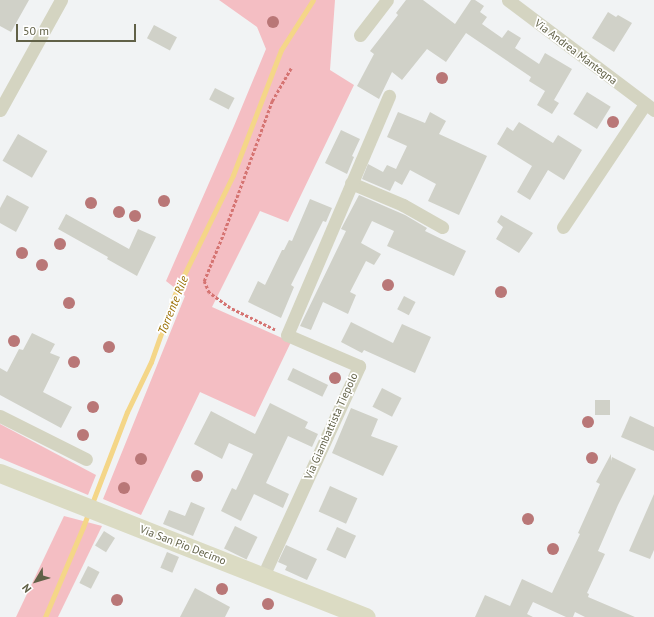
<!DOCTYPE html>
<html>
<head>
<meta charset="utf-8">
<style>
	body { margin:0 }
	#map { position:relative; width:654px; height:617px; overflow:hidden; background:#f1f3f4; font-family:"PT Sans",sans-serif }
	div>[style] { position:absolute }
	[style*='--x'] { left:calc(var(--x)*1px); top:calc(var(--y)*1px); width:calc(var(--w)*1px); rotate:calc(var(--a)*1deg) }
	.green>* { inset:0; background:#f4bec3 }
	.stream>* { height:5px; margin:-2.5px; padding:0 2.5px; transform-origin:2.5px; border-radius:2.5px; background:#f4d688 }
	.building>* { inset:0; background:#d0d1c8; transform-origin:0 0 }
	.path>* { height:2.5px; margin-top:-1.25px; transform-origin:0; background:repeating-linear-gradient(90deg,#d57472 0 3px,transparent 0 5px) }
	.street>* { height:13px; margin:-6.5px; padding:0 6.5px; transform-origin:6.5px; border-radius:6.5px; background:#d4d4c1 }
	.secondary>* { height:19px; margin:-9.5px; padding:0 9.5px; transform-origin:9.5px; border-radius:9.5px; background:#dbdbc3 }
	.trees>* { width:12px; height:12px; margin:-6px; border-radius:50%; background:#b97777 }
	span { translate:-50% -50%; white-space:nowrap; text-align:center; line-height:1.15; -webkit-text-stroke:3.5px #fff; paint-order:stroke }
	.street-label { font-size:11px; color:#616147 }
	.water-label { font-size:12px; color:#996f03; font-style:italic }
	.north { position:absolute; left:16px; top:561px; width:40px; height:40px; -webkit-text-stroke:3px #fff; paint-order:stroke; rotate:232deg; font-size:11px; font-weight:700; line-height:16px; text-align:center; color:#616147 }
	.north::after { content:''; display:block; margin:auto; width:14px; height:18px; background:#616147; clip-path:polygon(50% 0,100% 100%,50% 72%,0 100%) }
	.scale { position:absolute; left:16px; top:24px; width:120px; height:18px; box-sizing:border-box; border:2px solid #616147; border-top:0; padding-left:5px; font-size:12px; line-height:14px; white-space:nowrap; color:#616147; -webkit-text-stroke:3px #fff; paint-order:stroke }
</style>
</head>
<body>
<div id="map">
	<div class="green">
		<div style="clip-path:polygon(219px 0,335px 0,330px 70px,354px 85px,288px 222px,260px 211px,212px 307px,291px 342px,255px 417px,200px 392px,141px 515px,103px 499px,185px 296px,166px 281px,234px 126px,266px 49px,257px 27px)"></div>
		<div style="clip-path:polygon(0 424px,96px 475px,88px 495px,0 458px)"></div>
		<div style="clip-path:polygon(64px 516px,102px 526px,58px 617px,16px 617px)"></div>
	</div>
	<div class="stream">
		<div style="--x:45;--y:617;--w:98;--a:-67.1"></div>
		<div style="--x:83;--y:527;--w:123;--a:-69.1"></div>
		<div style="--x:127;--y:412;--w:55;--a:-64.4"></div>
		<div style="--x:151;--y:362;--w:75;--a:-70.6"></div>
		<div style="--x:176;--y:291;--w:129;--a:-63.8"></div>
		<div style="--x:233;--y:175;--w:134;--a:-69"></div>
		<div style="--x:281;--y:50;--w:59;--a:-57.4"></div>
	</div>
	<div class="building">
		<div style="clip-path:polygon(0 0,29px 0,11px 32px,0 26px)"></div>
		<div style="clip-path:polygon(406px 0,423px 0,455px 24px,471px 0,475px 0,484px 6px,480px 12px,487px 17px,482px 24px,502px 38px,508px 30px,521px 38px,515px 48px,539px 64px,545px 53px,572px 69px,554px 100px,559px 103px,552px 114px,537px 105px,545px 91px,529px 81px,531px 77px,466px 33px,446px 62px,427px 49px,402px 80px,392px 72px,379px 99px,357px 86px,374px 54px,370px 51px,398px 15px,396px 13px)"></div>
		<div style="clip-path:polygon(608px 12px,616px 17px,618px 15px,632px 23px,614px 52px,592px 38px)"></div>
		<div style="left:154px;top:25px;width:26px;height:15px;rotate:28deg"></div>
		<div style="left:215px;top:88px;width:22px;height:13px;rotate:27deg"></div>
		<div style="left:587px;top:92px;width:28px;height:26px;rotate:32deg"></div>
		<div style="clip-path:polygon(398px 112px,425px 123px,430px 112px,446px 121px,439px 134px,487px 156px,459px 215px,428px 201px,436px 184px,410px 170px,402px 185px,395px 181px,390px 191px,362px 179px,368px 164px,383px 172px,387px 165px,396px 169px,407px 146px,387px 137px)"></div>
		<div style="clip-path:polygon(519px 122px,553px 143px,558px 135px,582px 150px,564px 180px,548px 170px,530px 200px,517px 192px,532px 166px,497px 144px,507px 127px,513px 131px)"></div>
		<div style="clip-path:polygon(341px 130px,360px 139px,352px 156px,354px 157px,347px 174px,325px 163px)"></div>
		<div style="left:18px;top:134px;width:34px;height:31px;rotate:30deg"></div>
		<div style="clip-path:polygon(7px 195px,29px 207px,16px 232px,0 223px,0 208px)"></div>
		<div style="clip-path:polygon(359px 195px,405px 215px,427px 228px,425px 231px,466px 251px,454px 276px,387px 246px,394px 231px,372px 221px,361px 243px,381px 254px,374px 265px,366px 261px,350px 292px,356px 295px,348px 314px,323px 302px,311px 330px,300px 326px,346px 231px,341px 229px)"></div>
		<div style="clip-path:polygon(310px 199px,332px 208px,326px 222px,323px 221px,291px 285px,294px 287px,281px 318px,248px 302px,258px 281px,265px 285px,282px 250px,284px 250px,289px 240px,292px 241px)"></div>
		<div style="clip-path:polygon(66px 214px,129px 249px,138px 229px,156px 237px,137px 276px,107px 259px,108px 257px,58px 229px)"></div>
		<div style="clip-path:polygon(501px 215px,533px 233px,519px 253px,496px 239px,503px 227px,497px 222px)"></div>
		<div style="left:404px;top:296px;width:13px;height:15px;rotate:27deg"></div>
		<div style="clip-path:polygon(351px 322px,393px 343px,402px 324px,431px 337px,415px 373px,364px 350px,362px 353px,341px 342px)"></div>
		<div style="clip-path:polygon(32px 333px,55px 344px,50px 353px,60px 357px,43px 392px,72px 407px,61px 428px,0 395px,0 368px,7px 372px,19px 349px,23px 350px)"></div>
		<div style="left:293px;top:368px;width:39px;height:13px;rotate:26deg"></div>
		<div style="left:382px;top:388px;width:22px;height:21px;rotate:27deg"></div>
		<div style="left:595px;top:400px;width:15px;height:15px"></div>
		<div style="clip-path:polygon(270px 403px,308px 422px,305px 428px,318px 434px,312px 447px,288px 436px,266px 483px,289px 494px,283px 508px,254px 494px,241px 521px,221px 511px,232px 488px,236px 490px,253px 454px,229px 443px,222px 459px,194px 444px,211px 411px,255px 434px)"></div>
		<div style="clip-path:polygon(351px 408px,378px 419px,371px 436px,398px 446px,383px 476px,332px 453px)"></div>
		<div style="clip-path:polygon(630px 416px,654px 427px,654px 451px,621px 437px)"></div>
		<div style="clip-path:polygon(611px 454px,611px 461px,612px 457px,636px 469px,618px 505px,598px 551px,605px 554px,587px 593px,589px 594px,588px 597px,635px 617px,585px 617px,575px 612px,573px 617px,566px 617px,533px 602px,527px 614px,533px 617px,475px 617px,485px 595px,510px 606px,522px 579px,552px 593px,580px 534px,578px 533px,600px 484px,596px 482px)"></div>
		<div style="left:330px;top:486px;width:30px;height:28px;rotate:24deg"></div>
		<div style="clip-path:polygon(654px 494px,654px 550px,650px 559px,629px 551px)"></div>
		<div style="clip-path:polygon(191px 502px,205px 508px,193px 536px,163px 524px,169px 510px,185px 516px)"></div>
		<div style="left:235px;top:526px;width:25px;height:25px;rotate:26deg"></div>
		<div style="left:337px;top:527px;width:21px;height:25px;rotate:25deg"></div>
		<div style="left:104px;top:531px;width:13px;height:17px;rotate:32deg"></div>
		<div style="clip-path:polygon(286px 545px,317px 559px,307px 580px,285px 570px,287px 566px,278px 562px)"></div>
		<div style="left:167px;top:552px;width:13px;height:17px;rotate:23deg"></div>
		<div style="left:88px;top:566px;width:13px;height:19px;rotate:27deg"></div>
		<div style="clip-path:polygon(195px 588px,230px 607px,225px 617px,180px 617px)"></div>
	</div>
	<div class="path">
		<div style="--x:275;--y:330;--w:50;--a:-153.9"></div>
		<div style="--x:230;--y:308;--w:26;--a:-144"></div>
		<div style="--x:209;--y:293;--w:13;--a:-113"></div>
		<div style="--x:204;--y:281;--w:50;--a:-67.6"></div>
		<div style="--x:223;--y:235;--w:143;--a:-69.9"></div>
		<div style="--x:272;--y:101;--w:38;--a:-60"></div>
	</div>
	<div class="street">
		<div style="--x:508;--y:0;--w:183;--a:37"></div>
		<div style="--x:360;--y:35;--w:44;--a:-52.4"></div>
		<div style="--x:0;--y:110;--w:126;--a:-61"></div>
		<div style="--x:351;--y:183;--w:56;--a:22.9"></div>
		<div style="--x:403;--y:205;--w:45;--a:29.4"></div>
		<div style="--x:563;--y:227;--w:148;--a:-56.3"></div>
		<div style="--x:0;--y:416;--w:96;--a:26.6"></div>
		<div style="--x:263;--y:576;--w:231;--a:-65.4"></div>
		<div style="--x:359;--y:366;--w:78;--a:-156.7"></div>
		<div style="--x:287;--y:335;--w:260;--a:-66.9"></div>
	</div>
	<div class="secondary">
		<div style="--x:0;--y:473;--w:393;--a:21.5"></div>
	</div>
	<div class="trees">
		<div style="left:273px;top:22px"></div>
		<div style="left:442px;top:78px"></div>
		<div style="left:613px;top:122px"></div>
		<div style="left:164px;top:201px"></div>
		<div style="left:91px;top:203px"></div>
		<div style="left:119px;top:212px"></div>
		<div style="left:135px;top:216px"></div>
		<div style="left:60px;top:244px"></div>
		<div style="left:22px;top:253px"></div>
		<div style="left:42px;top:265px"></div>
		<div style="left:388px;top:285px"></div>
		<div style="left:501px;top:292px"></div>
		<div style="left:69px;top:303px"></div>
		<div style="left:14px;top:341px"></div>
		<div style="left:109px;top:347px"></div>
		<div style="left:74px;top:362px"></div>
		<div style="left:335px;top:378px"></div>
		<div style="left:93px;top:407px"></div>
		<div style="left:588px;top:422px"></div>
		<div style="left:83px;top:435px"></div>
		<div style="left:592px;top:458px"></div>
		<div style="left:141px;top:459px"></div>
		<div style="left:197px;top:476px"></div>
		<div style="left:124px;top:488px"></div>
		<div style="left:528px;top:519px"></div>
		<div style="left:553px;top:549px"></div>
		<div style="left:222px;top:589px"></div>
		<div style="left:117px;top:600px"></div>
		<div style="left:268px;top:604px"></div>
	</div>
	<div class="street-label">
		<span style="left:576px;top:52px;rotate:37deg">Via Andrea Mantegna</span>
		<span style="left:331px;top:426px;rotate:-66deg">Via Giambattista Tiepolo</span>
		<span style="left:183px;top:545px;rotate:21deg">Via San Pio Decimo</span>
	</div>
	<div class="water-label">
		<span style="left:173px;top:305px;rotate:-68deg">Torrente Rile</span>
	</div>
	<div class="north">N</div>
	<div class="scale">50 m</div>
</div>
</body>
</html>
